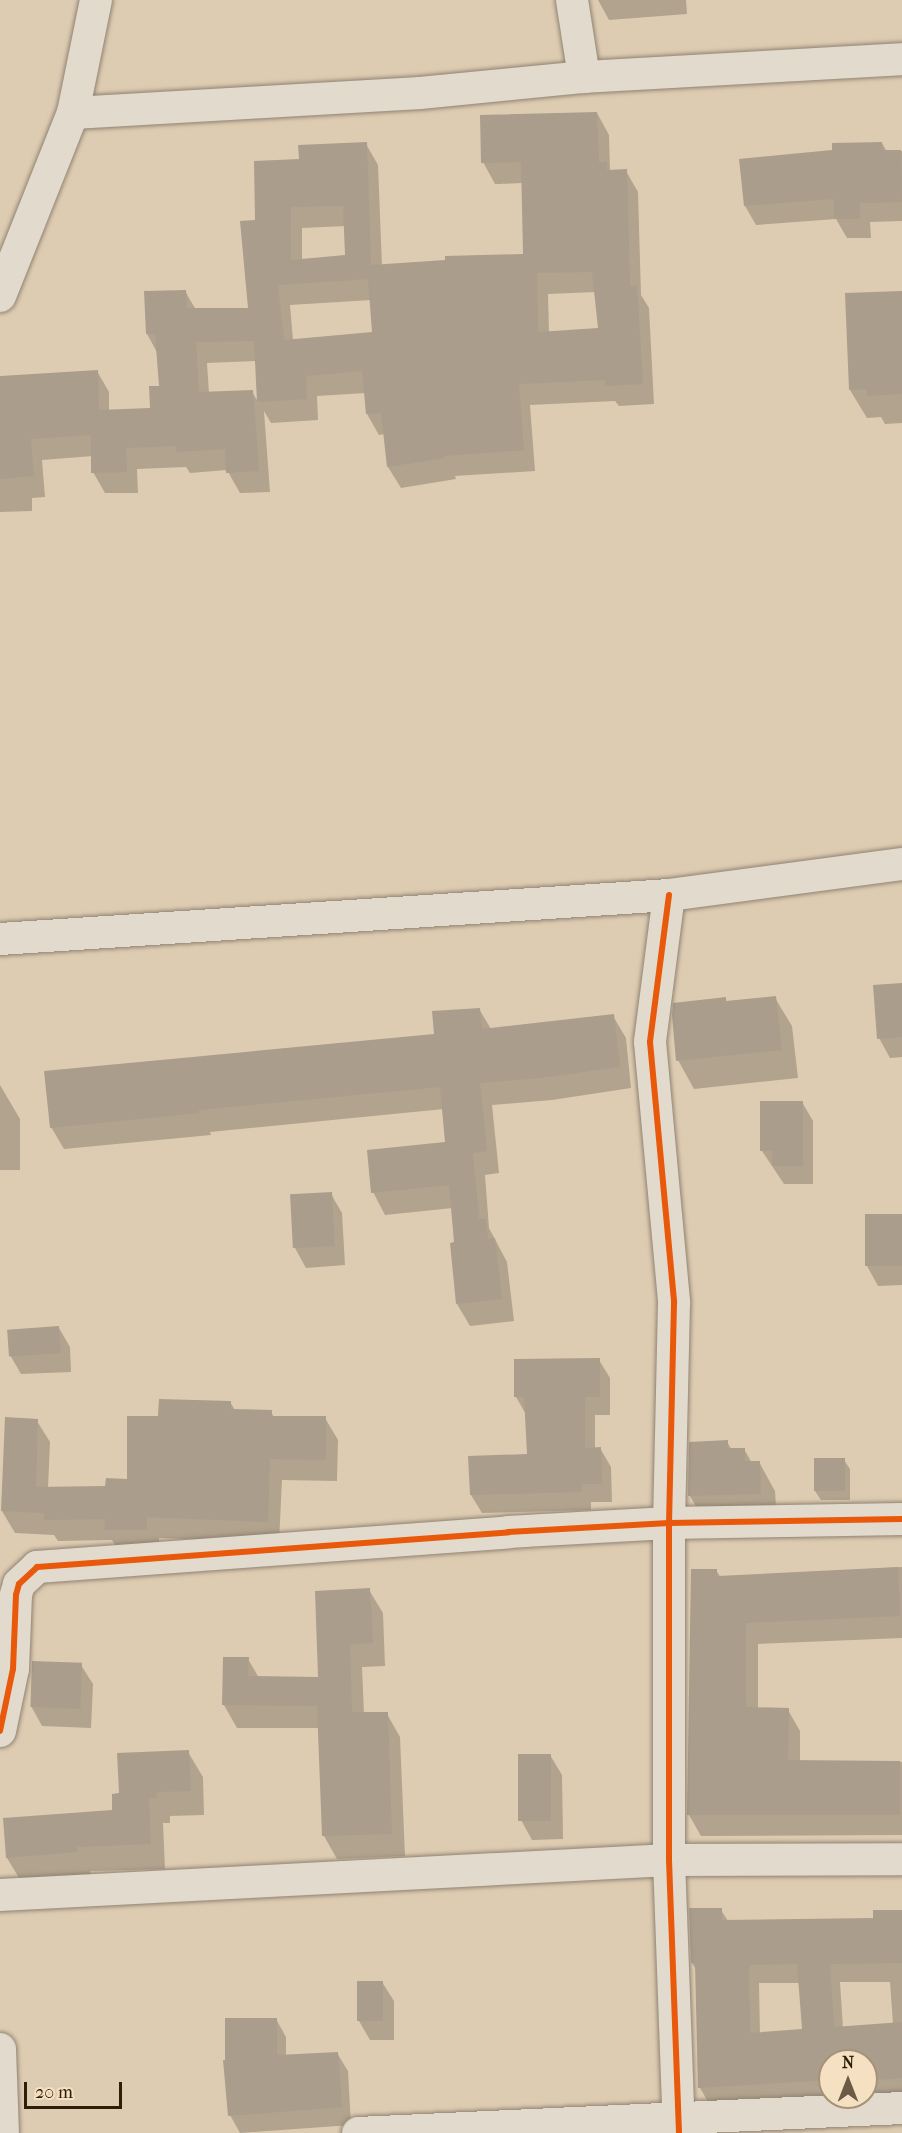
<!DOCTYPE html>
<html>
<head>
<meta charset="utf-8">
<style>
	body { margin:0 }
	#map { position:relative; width:902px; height:2133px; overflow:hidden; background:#deccb2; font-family:"IM FELL French Canon",serif }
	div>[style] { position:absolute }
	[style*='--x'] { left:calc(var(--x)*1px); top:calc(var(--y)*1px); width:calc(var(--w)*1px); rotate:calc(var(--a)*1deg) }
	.shadow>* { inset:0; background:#0003 }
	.building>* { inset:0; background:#aa9d8b; transform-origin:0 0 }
	.roads { filter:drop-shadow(0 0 2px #8f8372) drop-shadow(0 0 2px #8f8372) }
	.minor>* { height:32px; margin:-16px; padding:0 16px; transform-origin:16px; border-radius:16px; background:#e3dace }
	.cycleway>* { height:6px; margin:-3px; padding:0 3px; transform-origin:3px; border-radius:3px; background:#e8590c }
	span { translate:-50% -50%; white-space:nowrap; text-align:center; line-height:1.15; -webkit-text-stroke:6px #f5e0c2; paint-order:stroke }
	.north { position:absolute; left:818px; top:2049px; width:60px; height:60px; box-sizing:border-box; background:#f5e0c2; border:2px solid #a59278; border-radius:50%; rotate:0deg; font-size:16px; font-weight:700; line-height:24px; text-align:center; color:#2e1e08 }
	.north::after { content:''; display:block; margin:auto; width:21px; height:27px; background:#6c5b44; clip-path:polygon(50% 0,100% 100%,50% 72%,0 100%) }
	.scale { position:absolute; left:24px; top:2082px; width:98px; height:27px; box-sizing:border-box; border:3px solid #2e1e08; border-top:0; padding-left:8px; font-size:18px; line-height:21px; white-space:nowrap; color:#2e1e08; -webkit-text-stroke:4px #f5e0c2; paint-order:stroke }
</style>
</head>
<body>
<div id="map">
	<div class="shadow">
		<div style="clip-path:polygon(598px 0,686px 0,687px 14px,609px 20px)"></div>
		<div style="clip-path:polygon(evenodd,597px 113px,609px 135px,610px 170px,626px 171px,638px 192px,641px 295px,649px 308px,654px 404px,619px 406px,615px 401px,530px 405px,535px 471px,455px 476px,456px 479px,401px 488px,388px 467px,385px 434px,379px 435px,367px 414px,366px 393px,317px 396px,318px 420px,271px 423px,264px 411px,270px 492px,240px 493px,227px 470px,190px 473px,186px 467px,137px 469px,138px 493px,105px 493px,93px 472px,93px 456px,42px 460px,45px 497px,32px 498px,32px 511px,0 512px,0 377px,97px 371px,109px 392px,109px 411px,152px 410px,161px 387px,158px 354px,147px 334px,185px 291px,196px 310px,250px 310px,257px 222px,301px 161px,366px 144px,378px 165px,382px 266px,525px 256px,523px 183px,495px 184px,483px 162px,597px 113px,346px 226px,347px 256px,302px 260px,302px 228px,346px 226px,597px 113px,596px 292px,600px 330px,549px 333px,548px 294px,596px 292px,597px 113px,371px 300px,373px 334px,293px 340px,290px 305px,371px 300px,597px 113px,257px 361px,259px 403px,252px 392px,209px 393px,207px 363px,257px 361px)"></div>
		<div style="clip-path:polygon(882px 143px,887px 152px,902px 151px,902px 221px,870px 222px,871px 238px,847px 238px,836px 219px,756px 225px,745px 206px,834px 152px)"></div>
		<div style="clip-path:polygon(902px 292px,902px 423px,885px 424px,881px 417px,867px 418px,850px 390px)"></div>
		<div style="clip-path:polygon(902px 985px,902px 1057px,890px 1058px,879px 1038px)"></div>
		<div style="clip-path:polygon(775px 998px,792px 1026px,798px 1078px,694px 1089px,678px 1060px,725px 999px,727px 1002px)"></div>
		<div style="clip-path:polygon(479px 1009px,491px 1029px,613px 1016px,626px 1038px,631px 1088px,552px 1100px,492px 1105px,499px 1173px,485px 1175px,489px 1228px,507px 1262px,514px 1321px,470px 1326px,457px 1304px,453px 1208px,385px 1215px,373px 1192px,447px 1143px,444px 1109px,210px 1132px,211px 1135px,64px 1149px,51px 1127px,436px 1035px)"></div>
		<div style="clip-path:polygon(0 1085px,20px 1119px,20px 1170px,0 1170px)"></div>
		<div style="clip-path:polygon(802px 1102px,813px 1121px,813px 1184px,784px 1184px,762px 1151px)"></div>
		<div style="clip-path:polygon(331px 1194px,342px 1213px,345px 1265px,306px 1268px,295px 1248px)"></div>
		<div style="clip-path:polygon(902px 1216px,902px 1285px,878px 1286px,867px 1266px)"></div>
		<div style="clip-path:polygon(59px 1328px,70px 1347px,71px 1372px,21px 1374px,10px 1355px)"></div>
		<div style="clip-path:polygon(599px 1360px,610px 1378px,610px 1415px,595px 1415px,595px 1449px,600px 1448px,611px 1467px,612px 1502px,591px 1502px,591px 1510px,482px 1513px,471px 1495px,528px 1456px,527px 1416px,516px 1397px,516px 1361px)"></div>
		<div style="clip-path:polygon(230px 1402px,235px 1410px,271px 1412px,274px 1417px,325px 1418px,338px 1440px,337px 1481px,282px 1480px,279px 1543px,159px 1538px,159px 1552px,119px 1551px,112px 1540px,58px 1541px,54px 1535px,15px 1533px,2px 1511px,37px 1421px,50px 1442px,48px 1488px,107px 1487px,128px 1480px,159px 1417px)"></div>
		<div style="clip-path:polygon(727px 1442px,732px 1450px,744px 1449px,752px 1463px,759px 1462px,775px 1491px,777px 1522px,706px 1524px,690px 1496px)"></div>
		<div style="clip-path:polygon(844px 1460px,850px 1469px,850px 1500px,821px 1500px,815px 1491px)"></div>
		<div style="clip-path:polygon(902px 1567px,902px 1638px,758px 1644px,758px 1709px,788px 1710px,800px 1731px,800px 1762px,902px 1762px,902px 1835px,701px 1836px,689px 1815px,716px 1570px,721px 1578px)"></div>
		<div style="clip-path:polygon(369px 1590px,383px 1613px,385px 1666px,362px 1667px,364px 1714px,387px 1714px,400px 1737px,405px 1856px,337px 1859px,324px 1836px,320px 1728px,237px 1728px,224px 1705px,248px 1659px,259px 1678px,320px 1678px)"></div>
		<div style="clip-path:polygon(81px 1665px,93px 1684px,91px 1728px,42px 1726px,31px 1706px)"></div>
		<div style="clip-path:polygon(188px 1752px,203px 1777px,204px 1815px,170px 1816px,170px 1823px,163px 1823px,165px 1869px,90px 1871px,91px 1877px,22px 1883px,7px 1858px,4px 1820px,114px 1811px,120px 1795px)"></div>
		<div style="clip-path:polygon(550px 1755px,562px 1775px,563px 1839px,532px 1840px,521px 1820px)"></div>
		<div style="clip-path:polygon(evenodd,721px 1910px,728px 1921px,875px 1919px,902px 1910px,902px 2096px,711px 2107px,700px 2088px,697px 1971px,692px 1963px,721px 1910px,840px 1982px,890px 1982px,893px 2024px,843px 2028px,840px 1982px,721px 1910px,759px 1983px,800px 1983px,804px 2031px,760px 2034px,759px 1983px,721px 1910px,830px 2061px,866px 2061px,866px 2097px,830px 2097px,830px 2061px)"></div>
		<div style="clip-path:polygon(382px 1982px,394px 2001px,394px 2040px,370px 2040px,359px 2021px)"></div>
		<div style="clip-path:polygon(276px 2019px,286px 2037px,286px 2056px,337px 2053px,348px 2071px,351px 2125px,240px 2133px,230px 2115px)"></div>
	</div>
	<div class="building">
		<div style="clip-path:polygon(evenodd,597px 112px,599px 162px,607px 162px,607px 170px,627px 169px,630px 286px,637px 285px,643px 384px,605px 386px,605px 380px,519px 384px,524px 450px,444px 456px,444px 458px,387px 467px,381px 413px,366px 414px,362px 371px,306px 376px,307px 399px,257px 402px,254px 341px,196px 342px,199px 392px,253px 390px,259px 471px,226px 473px,225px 449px,176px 452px,176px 446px,126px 448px,127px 472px,91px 473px,91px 435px,31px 439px,34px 476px,0 479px,0 376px,98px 370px,99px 410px,150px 408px,149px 386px,159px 386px,155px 334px,146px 334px,144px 291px,186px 290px,187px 308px,248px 308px,240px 221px,255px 220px,254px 161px,299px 159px,298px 145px,367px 142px,371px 265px,445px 260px,445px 256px,523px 254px,521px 162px,481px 163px,480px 115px,597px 112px,343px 206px,345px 255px,291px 260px,291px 207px,343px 206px,597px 112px,592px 272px,598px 328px,538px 332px,537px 273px,592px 272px,597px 112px,368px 279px,372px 332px,284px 340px,278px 285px,368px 279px)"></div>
		<div style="clip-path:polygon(882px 142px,882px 150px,901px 150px,902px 202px,860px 203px,860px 219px,834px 219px,834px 199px,744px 206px,739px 159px,832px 150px,832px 143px)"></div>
		<div style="clip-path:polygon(902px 291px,902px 394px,867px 396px,867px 389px,849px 390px,845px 293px)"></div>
		<div style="clip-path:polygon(902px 983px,902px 1037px,877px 1039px,873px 985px)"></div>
		<div style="clip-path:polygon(776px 996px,782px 1050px,676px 1061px,672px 1015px,673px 1003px,726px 997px,726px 1001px)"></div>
		<div style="clip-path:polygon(480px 1008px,482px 1029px,614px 1014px,620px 1067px,539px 1078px,480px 1083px,487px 1151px,473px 1153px,479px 1219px,486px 1219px,488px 1239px,495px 1238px,502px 1299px,456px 1304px,450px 1243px,454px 1242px,449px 1185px,371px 1193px,367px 1150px,445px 1142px,440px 1087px,199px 1110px,199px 1113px,50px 1128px,44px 1071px,434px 1034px,432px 1011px)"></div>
		<div style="clip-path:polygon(760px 1101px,803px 1101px,803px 1166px,772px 1166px,772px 1151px,760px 1151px)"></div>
		<div style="left:332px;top:1192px;width:54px;height:42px;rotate:87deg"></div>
		<div style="left:902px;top:1214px;width:52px;height:37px;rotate:90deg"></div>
		<div style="left:59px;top:1326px;width:27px;height:52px;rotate:86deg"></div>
		<div style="clip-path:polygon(600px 1358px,600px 1397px,585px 1397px,585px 1448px,601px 1447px,602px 1484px,582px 1484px,582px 1492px,470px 1495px,468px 1456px,527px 1454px,524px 1397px,514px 1397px,514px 1359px)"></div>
		<div style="clip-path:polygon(159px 1399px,231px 1401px,231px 1409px,272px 1410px,272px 1416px,326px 1416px,326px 1460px,270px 1459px,268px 1522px,147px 1517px,147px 1530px,104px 1530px,105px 1519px,44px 1520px,44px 1513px,1px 1511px,5px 1417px,38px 1419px,36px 1487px,105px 1486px,106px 1478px,127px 1479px,127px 1416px,158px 1416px)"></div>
		<div style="clip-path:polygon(728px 1440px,728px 1448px,745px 1448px,745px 1461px,760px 1461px,761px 1494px,688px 1496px,689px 1442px)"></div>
		<div style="left:814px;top:1458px;width:31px;height:33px"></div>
		<div style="clip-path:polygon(898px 1567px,900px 1616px,746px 1623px,746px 1707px,789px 1708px,788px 1760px,900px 1761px,900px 1815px,687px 1815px,691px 1569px,717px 1569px,717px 1576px)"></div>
		<div style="clip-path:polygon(370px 1588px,373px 1643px,350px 1644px,352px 1712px,388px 1712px,392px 1834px,322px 1836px,317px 1706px,222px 1705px,223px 1657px,249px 1657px,248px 1676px,318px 1677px,315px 1591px)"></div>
		<div style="left:32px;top:1661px;width:50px;height:46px;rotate:2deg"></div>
		<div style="clip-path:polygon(189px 1750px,191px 1791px,157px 1792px,157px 1798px,149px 1798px,151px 1844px,77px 1847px,77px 1852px,6px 1858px,3px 1818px,112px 1810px,112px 1794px,119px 1793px,117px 1753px)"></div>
		<div style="left:518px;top:1754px;width:33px;height:67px"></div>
		<div style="clip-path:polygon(evenodd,689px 1908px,722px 1908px,722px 1920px,873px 1918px,873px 1910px,902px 1910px,902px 1963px,830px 1964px,834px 2027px,902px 2022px,902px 2078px,874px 2080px,874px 2077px,866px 2078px,866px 2061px,830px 2061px,830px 2080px,698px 2088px,695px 1963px,691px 1963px,689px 1908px,797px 1964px,802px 2029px,750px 2033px,749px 1965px,797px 1964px)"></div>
		<div style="left:357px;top:1981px;width:26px;height:40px"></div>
		<div style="clip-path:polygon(225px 2018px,277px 2018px,277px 2055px,338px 2052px,342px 2107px,228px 2116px,223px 2060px,225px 2060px)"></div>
	</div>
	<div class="roads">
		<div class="minor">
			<div style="--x:572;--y:0;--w:78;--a:81.1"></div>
			<div style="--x:73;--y:113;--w:348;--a:-3.3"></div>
			<div style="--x:420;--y:93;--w:165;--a:-5.6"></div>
			<div style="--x:584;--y:77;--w:319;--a:-3.2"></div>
			<div style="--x:0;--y:296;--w:197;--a:-68.3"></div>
			<div style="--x:73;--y:113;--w:115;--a:-78.5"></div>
			<div style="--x:669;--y:895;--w:148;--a:97.4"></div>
			<div style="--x:650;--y:1042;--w:262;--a:84.7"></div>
			<div style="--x:674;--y:1303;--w:220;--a:91.3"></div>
			<div style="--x:669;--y:1523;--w:337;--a:90"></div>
			<div style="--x:669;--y:1860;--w:273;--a:87.9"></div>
			<div style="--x:0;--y:939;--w:670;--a:-3.76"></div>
			<div style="--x:669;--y:895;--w:235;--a:-7.6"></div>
			<div style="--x:0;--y:1731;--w:63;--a:-78.2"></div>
			<div style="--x:13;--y:1669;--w:74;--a:-87.7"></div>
			<div style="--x:16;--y:1595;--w:11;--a:-75"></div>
			<div style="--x:19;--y:1584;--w:25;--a:-43"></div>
			<div style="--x:37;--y:1567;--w:472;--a:-4.2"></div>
			<div style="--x:508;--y:1532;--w:161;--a:-3.2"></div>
			<div style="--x:669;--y:1523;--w:233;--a:-1"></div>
			<div style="--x:0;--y:1895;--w:670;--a:-2.99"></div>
			<div style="--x:669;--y:1860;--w:233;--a:-0.2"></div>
			<div style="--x:0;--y:2049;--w:84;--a:88"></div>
			<div style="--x:358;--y:2133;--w:545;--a:-2.63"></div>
		</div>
	</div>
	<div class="cycleway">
		<div style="--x:669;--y:895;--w:148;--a:97.4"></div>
		<div style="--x:650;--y:1042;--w:262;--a:84.7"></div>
		<div style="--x:674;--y:1303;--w:220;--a:91.3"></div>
		<div style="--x:669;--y:1523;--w:337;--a:90"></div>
		<div style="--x:669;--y:1860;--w:273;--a:87.9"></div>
		<div style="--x:0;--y:1731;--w:63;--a:-78.2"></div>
		<div style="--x:13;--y:1669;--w:74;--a:-87.7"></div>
		<div style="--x:16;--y:1595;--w:11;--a:-75"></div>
		<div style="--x:19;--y:1584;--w:25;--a:-43"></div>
		<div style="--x:37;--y:1567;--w:472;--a:-4.2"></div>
		<div style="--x:508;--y:1532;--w:161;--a:-3.2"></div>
		<div style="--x:669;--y:1523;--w:233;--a:-1"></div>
	</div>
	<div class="north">N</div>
	<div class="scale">20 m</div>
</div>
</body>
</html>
